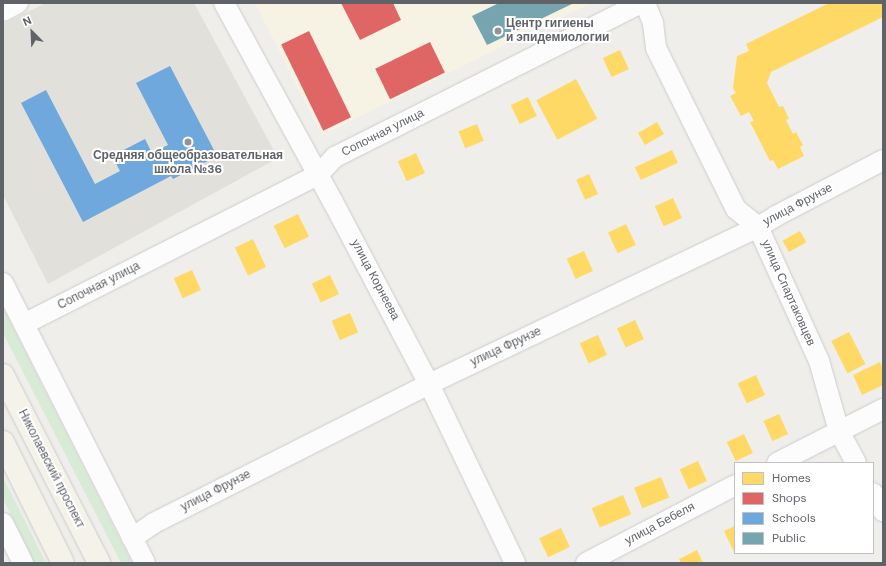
<!DOCTYPE html>
<html>
<head>
<meta charset="utf-8">
<style>
	body { margin:0 }
	#map { position:relative; width:886px; height:566px; overflow:hidden; background:#efeeea; font-family:"DM Sans",sans-serif }
	div>[style] { position:absolute }
	[style*='--x'] { left:calc(var(--x)*1px); top:calc(var(--y)*1px); width:calc(var(--w)*1px); rotate:calc(var(--a)*1deg) }
	.commercial>* { inset:0; background:#f7f3e4 }
	.education>* { inset:0; background:#e2e0da }
	.green>* { inset:0; background:#d8ebd6 }
	.homes>* { inset:0; background:#ffd966; transform-origin:0 0 }
	.shops>* { inset:0; background:#e06666; transform-origin:0 0 }
	.schools>* { inset:0; background:#6fa8dc }
	.public>* { inset:0; background:#76a5af }
	.roads { filter:drop-shadow(0 0 1px #cbcccc) drop-shadow(0 0 1px #cbcccc) }
	.minor>* { height:20px; margin:-10px; padding:0 10px; transform-origin:10px; border-radius:10px; background:#fdfcfc }
	.major>* { height:22px; margin:-11px; padding:0 11px; transform-origin:11px; border-radius:11px; background:#f4f2e9 }
	.dots>* { width:11px; height:11px; translate:-50% -50%; box-sizing:border-box; border:2px solid #fff; border-radius:50% }
	span { translate:-50% -50%; white-space:nowrap; text-align:center; line-height:1.15; -webkit-text-stroke:4px #fff; paint-order:stroke }
	.poi-label { font-size:12px; color:#5f6368; font-weight:700 }
	.left { translate:0 -50%; text-align:left }
	.street-label { font-size:12px; color:#5f6368 }
	.frame { position:absolute; inset:0; border:4px solid #5f6368; pointer-events:none }
	.legend { position:absolute; left:734px; top:462px; width:140px; height:92px; box-sizing:border-box; background:#fff; border:1px solid #bfc1c3; margin:0; padding:5px 7px; list-style:none; font-size:12px; color:#5f6368 }
	.legend li { display:flex; align-items:center; gap:8px; height:20px }
	.legend b { width:20px; border:1px solid #bfc1c3 }
	.north { position:absolute; left:12px; top:12px; width:40px; height:40px; -webkit-text-stroke:3px #fff; paint-order:stroke; rotate:336deg; font-size:11px; font-weight:700; line-height:16px; text-align:center; color:#5f6368 }
	.north::after { content:''; display:block; margin:auto; width:14px; height:18px; background:#5f6368; clip-path:polygon(50% 0,100% 100%,50% 72%,0 100%) }
</style>
</head>
<body>
<div id="map">
	<div class="commercial">
		<div style="clip-path:polygon(255px 3px,591px 3px,322px 135px)"></div>
	</div>
	<div class="education">
		<div style="clip-path:polygon(46px 3px,194px 3px,278px 158px,48px 284px,3px 195px,3px 24px)"></div>
	</div>
	<div class="green">
		<div style="clip-path:polygon(3px 309px,3px 308px,132px 563px,121px 563px,3px 333px)"></div>
		<div style="clip-path:polygon(3px 477px,46px 563px,35px 563px,3px 499px)"></div>
	</div>
	<div class="homes">
		<div style="clip-path:polygon(829px 3px,883px 3px,883px 17px,771px 72px,767px 83px,779px 107px,783px 106px,789px 119px,786px 120px,793px 134px,796px 132px,803px 145px,800px 147px,804px 156px,778px 169px,773px 160px,770px 161px,750px 122px,754px 121px,749px 112px,741px 116px,730px 96px,736px 93px,733px 88px,737px 56px,749px 51px,746px 44px)"></div>
		<div style="left:620px;top:50px;width:21px;height:19px;rotate:65deg"></div>
		<div style="left:576px;top:79px;width:45px;height:45px;rotate:62deg"></div>
		<div style="left:528px;top:97px;width:21px;height:19px;rotate:65deg"></div>
		<div style="left:657px;top:122px;width:14px;height:22px;rotate:60deg"></div>
		<div style="left:477px;top:124px;width:18px;height:20px;rotate:68deg"></div>
		<div style="left:672px;top:150px;width:14px;height:41px;rotate:65deg"></div>
		<div style="left:416px;top:153px;width:22px;height:20px;rotate:66deg"></div>
		<div style="left:589px;top:174px;width:22px;height:14px;rotate:66deg"></div>
		<div style="left:673px;top:198px;width:22px;height:20px;rotate:66deg"></div>
		<div style="left:298px;top:214px;width:25px;height:27px;rotate:64deg"></div>
		<div style="left:626px;top:224px;width:23px;height:20px;rotate:65deg"></div>
		<div style="left:800px;top:231px;width:13px;height:20px;rotate:61deg"></div>
		<div style="left:253px;top:239px;width:31px;height:20px;rotate:65deg"></div>
		<div style="left:584px;top:251px;width:22px;height:19px;rotate:66deg"></div>
		<div style="left:192px;top:270px;width:22px;height:20px;rotate:66deg"></div>
		<div style="left:330px;top:275px;width:21px;height:20px;rotate:65deg"></div>
		<div style="left:350px;top:313px;width:21px;height:20px;rotate:67deg"></div>
		<div style="left:635px;top:320px;width:21px;height:20px;rotate:65deg"></div>
		<div style="left:849px;top:332px;width:36px;height:20px;rotate:63deg"></div>
		<div style="left:598px;top:335px;width:22px;height:20px;rotate:66deg"></div>
		<div style="clip-path:polygon(880px 362px,883px 369px,883px 385px,862px 395px,853px 375px)"></div>
		<div style="left:756px;top:375px;width:22px;height:20px;rotate:66deg"></div>
		<div style="left:779px;top:414px;width:22px;height:17px;rotate:66deg"></div>
		<div style="left:744px;top:434px;width:21px;height:19px;rotate:65deg"></div>
		<div style="left:698px;top:461px;width:22px;height:20px;rotate:66deg"></div>
		<div style="left:661px;top:477px;width:22px;height:29px;rotate:68deg"></div>
		<div style="left:623px;top:495px;width:21px;height:34px;rotate:67deg"></div>
		<div style="clip-path:polygon(735px 526px,735px 554px,724px 531px)"></div>
		<div style="left:561px;top:528px;width:21px;height:24px;rotate:65deg"></div>
		<div style="clip-path:polygon(697px 550px,703px 563px,681px 563px,679px 559px)"></div>
	</div>
	<div class="shops">
		<div style="clip-path:polygon(341px 3px,393px 3px,401px 20px,360px 40px)"></div>
		<div style="left:309px;top:31px;width:96px;height:31px;rotate:64deg"></div>
		<div style="left:430px;top:42px;width:34px;height:61px;rotate:64deg"></div>
	</div>
	<div class="schools">
		<div style="clip-path:polygon(170px 66px,214px 150px,205px 155px,208px 161px,173px 179px,171px 176px,83px 222px,21px 103px,46px 90px,95px 184px,120px 171px,112px 156px,145px 139px,152px 153px,168px 145px,136px 83px)"></div>
	</div>
	<div class="public">
		<div style="clip-path:polygon(499px 3px,574px 3px,487px 45px,472px 16px)"></div>
	</div>
	<div class="roads">
		<div class="minor">
			<div style="--x:224;--y:3;--w:227;--a:61.3"></div>
			<div style="--x:333;--y:202;--w:206;--a:62.2"></div>
			<div style="--x:429;--y:384;--w:199;--a:64.3"></div>
			<div style="--x:645;--y:3;--w:22;--a:68"></div>
			<div style="--x:653;--y:23;--w:25;--a:83"></div>
			<div style="--x:656;--y:48;--w:180;--a:63.6"></div>
			<div style="--x:736;--y:209;--w:28;--a:39"></div>
			<div style="--x:758;--y:227;--w:147;--a:65.5"></div>
			<div style="--x:819;--y:361;--w:73;--a:74.1"></div>
			<div style="--x:839;--y:431;--w:36;--a:62"></div>
			<div style="--x:3;--y:11;--w:17;--a:-28"></div>
			<div style="--x:3;--y:283;--w:314;--a:63.1"></div>
			<div style="--x:24;--y:324;--w:330;--a:-26.9"></div>
			<div style="--x:318;--y:175;--w:25;--a:-47"></div>
			<div style="--x:335;--y:157;--w:343;--a:-26.7"></div>
			<div style="--x:777;--y:463;--w:119;--a:-27"></div>
			<div style="--x:873;--y:493;--w:21;--a:61"></div>
			<div style="--x:3;--y:523;--w:45;--a:63.4"></div>
			<div style="--x:132;--y:538;--w:27;--a:-34"></div>
			<div style="--x:154;--y:523;--w:308;--a:-26.8"></div>
			<div style="--x:429;--y:384;--w:365;--a:-25.5"></div>
			<div style="--x:758;--y:227;--w:21;--a:-31"></div>
			<div style="--x:776;--y:216;--w:121;--a:-27.6"></div>
			<div style="--x:586;--y:563;--w:168;--a:-27.6"></div>
		</div>
		<div class="major">
			<div style="--x:3;--y:375;--w:211;--a:62.9"></div>
			<div style="--x:3;--y:442;--w:135;--a:63.6"></div>
		</div>
	</div>
	<div class="dots">
		<div style="left:498px;top:31px;background:#919496"></div>
		<div style="left:188px;top:142px;background:#919496"></div>
	</div>
	<div class="poi-label">
		<span class="left" style="left:506px;top:31px">Центр гигиены<br>и эпидемиологии</span>
		<span style="left:188px;top:163px">Средняя общеобразовательная<br>школа №36</span>
	</div>
	<div class="street-label">
		<span style="left:383px;top:133px;rotate:-27deg">Сопочная улица</span>
		<span style="left:798px;top:205px;rotate:-28deg">улица Фрунзе</span>
		<span style="left:375px;top:280px;rotate:62deg">улица Корнеева</span>
		<span style="left:99px;top:286px;rotate:-27deg">Сопочная улица</span>
		<span style="left:788px;top:293px;rotate:66deg">улица Спартаковцев</span>
		<span style="left:506px;top:347px;rotate:-25deg">улица Фрунзе</span>
		<span style="left:51px;top:469px;rotate:63deg">Николаевский проспект</span>
		<span style="left:216px;top:491px;rotate:-27deg">улица Фрунзе</span>
		<span style="left:660px;top:524px;rotate:-28deg">улица Бебеля</span>
	</div>
	<div class="frame"></div>
	<ul class="legend">
	<li><b style="height:11px;background:#ffd966"></b>Homes</li>
	<li><b style="height:11px;background:#e06666"></b>Shops</li>
	<li><b style="height:11px;background:#6fa8dc"></b>Schools</li>
	<li><b style="height:11px;background:#76a5af"></b>Public</li>
	</ul>
	<div class="north">N</div>
</div>
</body>
</html>
